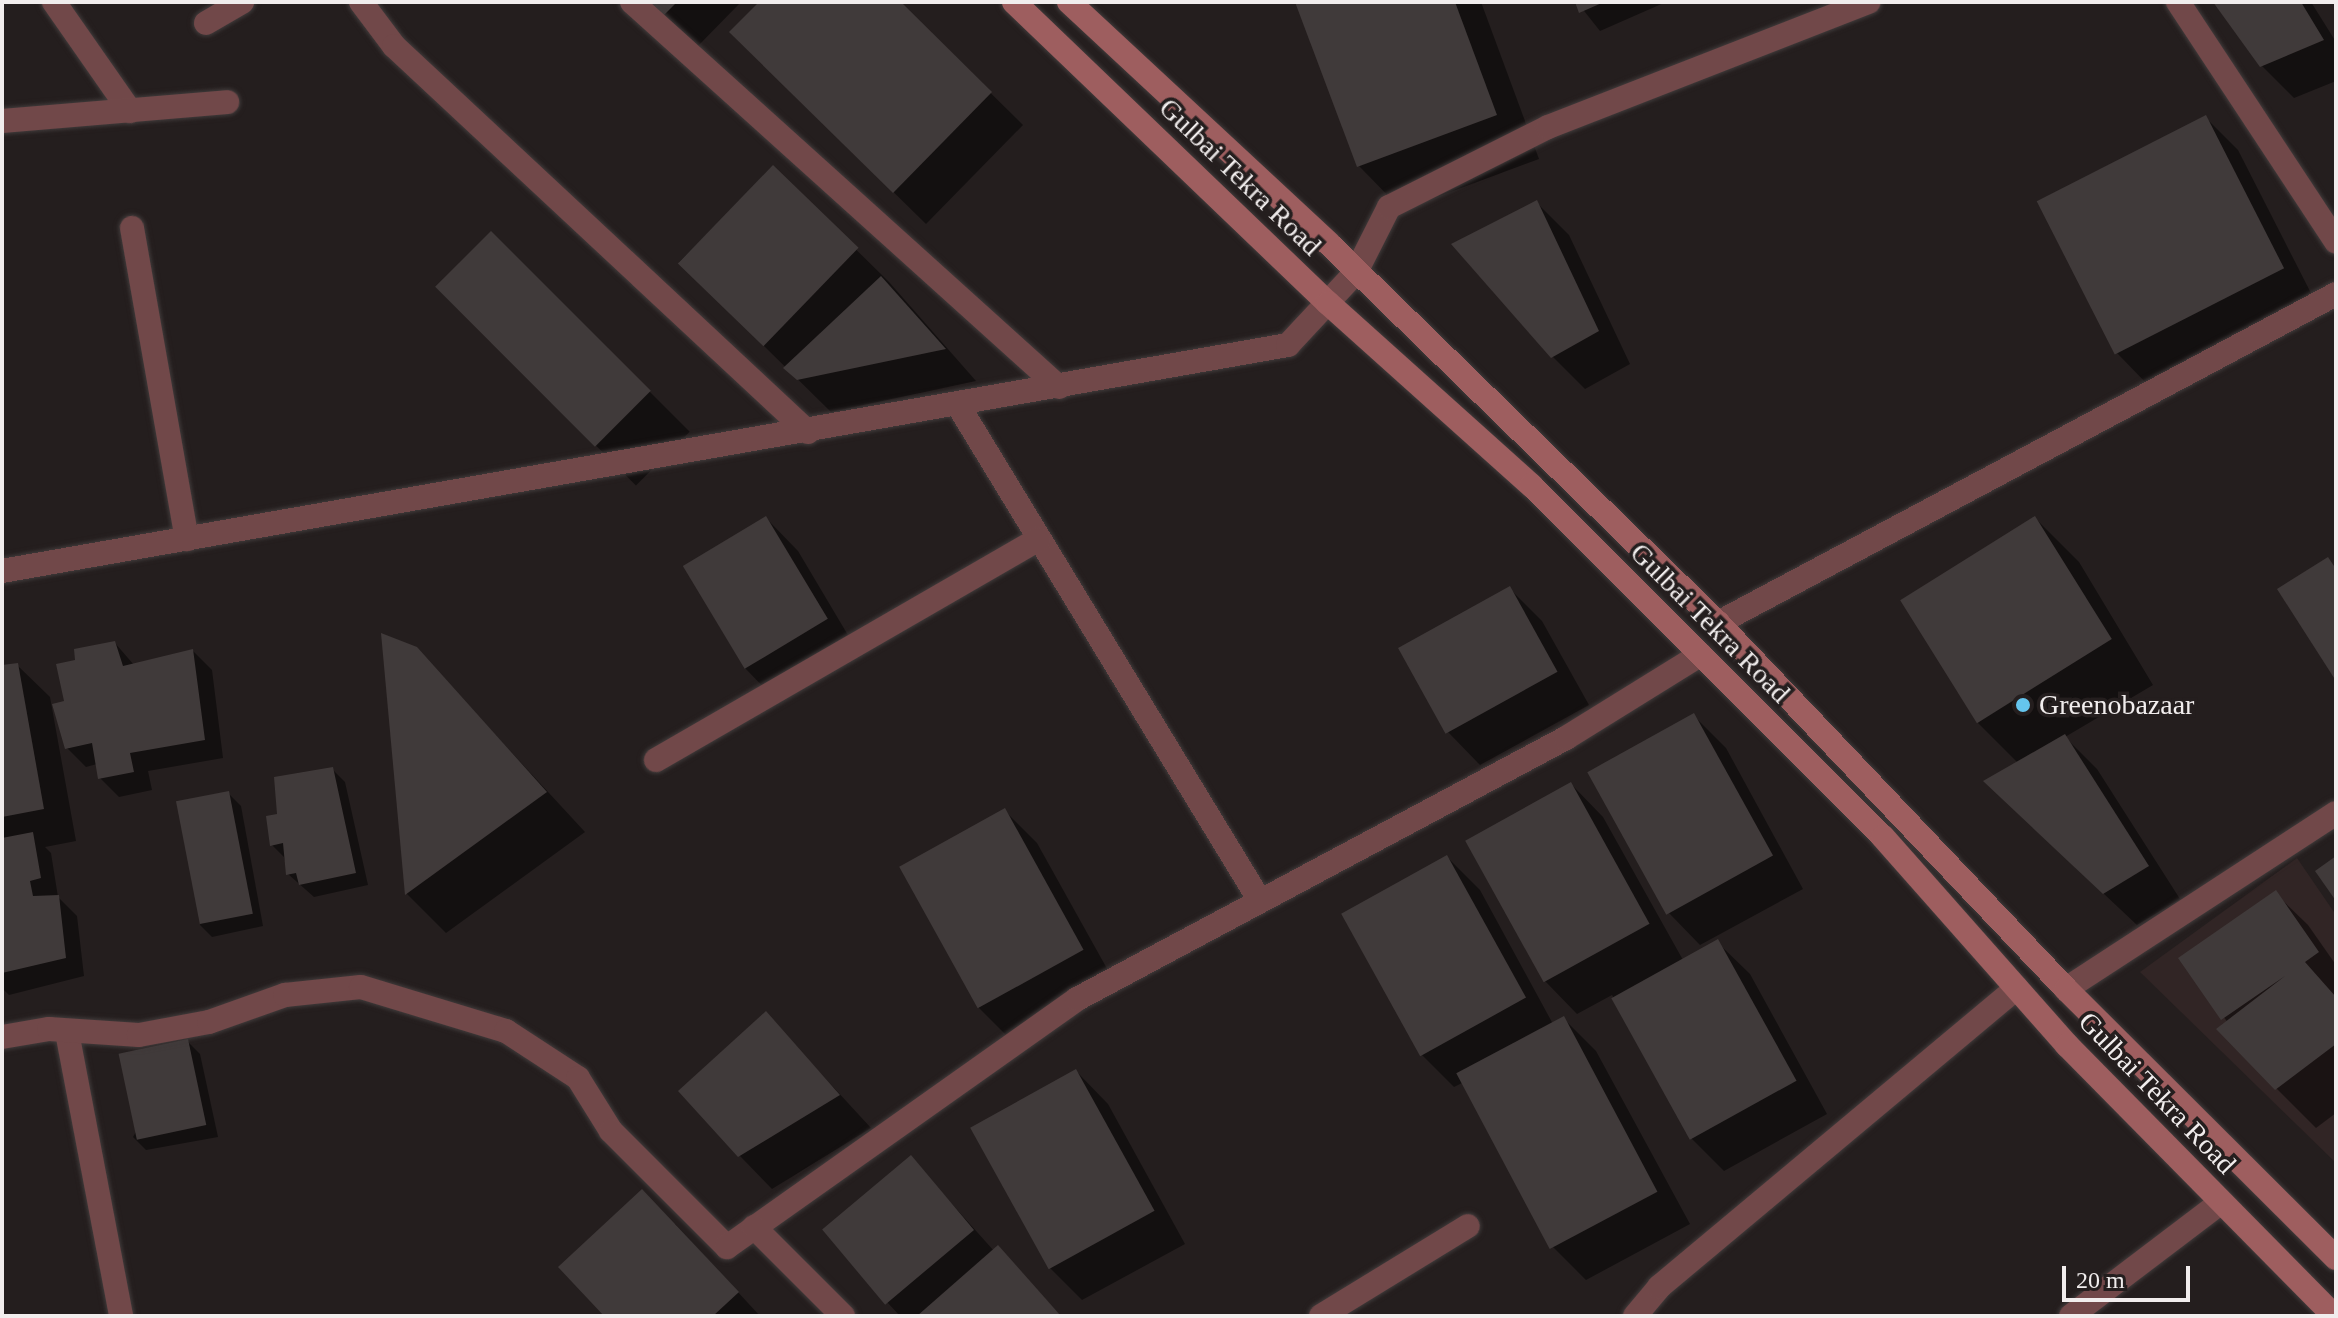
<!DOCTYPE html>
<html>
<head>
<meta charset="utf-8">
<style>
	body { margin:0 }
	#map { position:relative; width:2338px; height:1318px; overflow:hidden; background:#241e1e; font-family:"Times New Roman",serif }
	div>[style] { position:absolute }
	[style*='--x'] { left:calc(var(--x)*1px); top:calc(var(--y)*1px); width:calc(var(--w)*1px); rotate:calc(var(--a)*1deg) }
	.built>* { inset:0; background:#312525 }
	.shadow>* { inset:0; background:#0007; transform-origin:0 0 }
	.building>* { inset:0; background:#403a3a; transform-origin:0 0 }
	.roads { filter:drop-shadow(0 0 2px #413b3b) drop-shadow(0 0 2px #413b3b) }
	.minor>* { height:24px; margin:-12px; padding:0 12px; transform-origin:12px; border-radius:12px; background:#714849 }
	.tertiary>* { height:24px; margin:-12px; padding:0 12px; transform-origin:12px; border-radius:12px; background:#714849 }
	.secondary>* { height:24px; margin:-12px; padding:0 12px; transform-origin:12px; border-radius:12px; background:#9e5e5f }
	.dots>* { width:22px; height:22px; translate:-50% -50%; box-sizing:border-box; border:4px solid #241e1e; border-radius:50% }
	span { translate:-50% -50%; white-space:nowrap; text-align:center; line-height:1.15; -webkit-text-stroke:7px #241e1e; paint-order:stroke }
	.street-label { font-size:28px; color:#f1eded }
	.poi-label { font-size:28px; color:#f1eded }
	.left { translate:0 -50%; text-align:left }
	.frame { position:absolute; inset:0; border:4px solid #f1eded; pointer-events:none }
	.scale { position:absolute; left:2062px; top:1266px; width:128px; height:36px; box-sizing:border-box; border:4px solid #f1eded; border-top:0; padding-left:10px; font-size:24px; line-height:28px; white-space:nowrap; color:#f1eded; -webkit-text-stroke:6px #241e1e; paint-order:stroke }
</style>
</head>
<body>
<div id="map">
	<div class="built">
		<div style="clip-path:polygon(2297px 858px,2336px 915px,2336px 1163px,2140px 972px)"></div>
	</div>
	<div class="shadow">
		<div style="clip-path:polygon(648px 2px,741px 2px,696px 48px)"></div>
		<div style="clip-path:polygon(762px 2px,898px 2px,1023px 125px,926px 224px,764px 65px)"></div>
		<div style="clip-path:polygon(1297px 2px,1481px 2px,1539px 159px,1402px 210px,1359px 166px)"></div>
		<div style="clip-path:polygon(1577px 2px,1666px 2px,1600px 31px)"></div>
		<div style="clip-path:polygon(2215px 2px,2311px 2px,2336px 42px,2336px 81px,2294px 98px,2261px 65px)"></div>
		<div style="clip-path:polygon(2206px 118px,2238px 150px,2315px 301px,2148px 385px,2116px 352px)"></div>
		<div style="clip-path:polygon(773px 168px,889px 282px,976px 381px,831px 412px,679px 262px)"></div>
		<div style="clip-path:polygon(1537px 203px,1569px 235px,1630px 364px,1585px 389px,1552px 356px)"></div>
		<div style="left:491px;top:233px;width:281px;height:76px;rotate:45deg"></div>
		<div style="clip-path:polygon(766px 518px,798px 551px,858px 652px,776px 700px,744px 667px)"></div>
		<div style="clip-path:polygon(2035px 518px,2079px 562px,2153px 685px,2065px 737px,2097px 769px,2180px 899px,2137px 925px,2018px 813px,2018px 763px,1976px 721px)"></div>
		<div style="clip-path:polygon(1510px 589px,1542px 621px,1589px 705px,1480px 765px,1448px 732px)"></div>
		<div style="clip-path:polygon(115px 643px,134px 665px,193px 651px,212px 670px,223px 758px,148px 771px,152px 790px,119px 797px,100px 778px,97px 764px,86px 767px,67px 748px,66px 702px,78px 661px)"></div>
		<div style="clip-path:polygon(416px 649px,585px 832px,446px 933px,407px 894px)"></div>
		<div style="clip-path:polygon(17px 665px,50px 697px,76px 841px,45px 847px,51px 853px,58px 897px,77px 916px,84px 976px,9px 995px,2px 988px,2px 667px)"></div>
		<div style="clip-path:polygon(1694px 716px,1726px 748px,1803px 889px,1700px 945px,1668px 912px,1590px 772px)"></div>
		<div style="clip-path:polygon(332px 769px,345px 782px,368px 885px,314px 897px,288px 874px,284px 857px,272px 845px)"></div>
		<div style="clip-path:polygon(1571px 784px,1603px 817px,1683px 960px,1717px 942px,1750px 974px,1827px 1114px,1724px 1171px,1691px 1138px,1612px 995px,1577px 1014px,1545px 981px)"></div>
		<div style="clip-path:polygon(228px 793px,241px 806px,263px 926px,212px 937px,200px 925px)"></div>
		<div style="clip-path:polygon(1004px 810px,1037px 843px,1115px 983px,1011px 1040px,978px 1007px)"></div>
		<div style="clip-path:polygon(1447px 857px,1480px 890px,1553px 1024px,1564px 1019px,1596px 1051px,1690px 1224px,1586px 1280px,1553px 1247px,1464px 1082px,1454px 1087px,1421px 1054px)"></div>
		<div style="clip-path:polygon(2275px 893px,2308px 925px,2336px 965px,2336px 1113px,2316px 1128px,2276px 1088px,2181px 959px)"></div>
		<div style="clip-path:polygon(766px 1014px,871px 1128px,772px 1189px,740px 1156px)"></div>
		<div style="clip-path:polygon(187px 1041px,200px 1054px,218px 1137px,146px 1150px,133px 1137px)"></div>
		<div style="clip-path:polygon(1076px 1071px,1108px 1104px,1185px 1244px,1082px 1300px,1050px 1268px)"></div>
		<div style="clip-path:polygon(911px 1158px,994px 1251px,998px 1248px,1061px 1316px,900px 1316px,887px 1302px)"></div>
		<div style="clip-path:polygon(675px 1224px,760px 1316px,607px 1316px)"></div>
	</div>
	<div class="building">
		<div style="clip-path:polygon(646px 2px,677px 2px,662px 17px)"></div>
		<div style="clip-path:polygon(759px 2px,901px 2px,992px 92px,893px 193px,729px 32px)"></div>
		<div style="clip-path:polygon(1295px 2px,1455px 2px,1497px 115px,1357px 167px)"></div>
		<div style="clip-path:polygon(1575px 2px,1604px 2px,1579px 13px)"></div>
		<div style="clip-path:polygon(2213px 2px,2301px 2px,2324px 40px,2260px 67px)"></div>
		<div style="left:2206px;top:115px;width:172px;height:190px;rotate:63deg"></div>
		<div style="left:773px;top:165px;width:119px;height:137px;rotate:44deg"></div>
		<div style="clip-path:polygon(1537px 200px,1599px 331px,1551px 358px,1451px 244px)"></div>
		<div style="left:491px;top:231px;width:226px;height:79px;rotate:45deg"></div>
		<div style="clip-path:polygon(881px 276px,946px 349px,797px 380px,783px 368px)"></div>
		<div style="left:766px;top:516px;width:120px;height:97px;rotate:59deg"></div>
		<div style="left:2035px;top:516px;width:145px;height:159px;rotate:58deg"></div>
		<div style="clip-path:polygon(2328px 557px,2336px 569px,2336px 681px,2277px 589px)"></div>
		<div style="left:1510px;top:586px;width:98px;height:128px;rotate:61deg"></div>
		<div style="clip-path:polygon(381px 633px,417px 647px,547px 792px,405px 895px)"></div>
		<div style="clip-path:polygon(115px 641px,123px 666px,193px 649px,205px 740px,130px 753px,134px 772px,98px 779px,92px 743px,65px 749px,52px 704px,64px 701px,56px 664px,75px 660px,74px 649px)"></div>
		<div style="clip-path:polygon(18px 663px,44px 809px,2px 817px,2px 665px)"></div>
		<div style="left:1694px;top:713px;width:163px;height:122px;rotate:61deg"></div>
		<div style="clip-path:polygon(2065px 734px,2149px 866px,2103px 894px,1983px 781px)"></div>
		<div style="clip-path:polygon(333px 767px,356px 873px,299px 885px,296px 873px,286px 875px,283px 843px,270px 846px,266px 816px,277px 814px,274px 777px)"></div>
		<div style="left:1571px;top:782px;width:162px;height:121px;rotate:61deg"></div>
		<div style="left:229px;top:791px;width:125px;height:54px;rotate:79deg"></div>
		<div style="left:1005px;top:808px;width:162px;height:121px;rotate:61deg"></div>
		<div style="clip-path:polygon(33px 832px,41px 878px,30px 881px,33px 896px,59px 895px,66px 958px,2px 973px,2px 838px)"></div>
		<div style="left:1447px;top:855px;width:163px;height:121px;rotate:61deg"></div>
		<div style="clip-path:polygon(2336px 856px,2336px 901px,2315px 871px)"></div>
		<div style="clip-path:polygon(2276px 890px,2319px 952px,2305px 962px,2336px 997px,2336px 1044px,2275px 1090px,2216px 1029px,2285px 976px,2221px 1020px,2178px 958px)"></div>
		<div style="left:1718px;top:939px;width:162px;height:122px;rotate:61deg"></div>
		<div style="clip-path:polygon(766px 1011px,840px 1095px,738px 1157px,678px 1091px)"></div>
		<div style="left:1564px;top:1016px;width:199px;height:122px;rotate:62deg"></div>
		<div style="left:188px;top:1039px;width:88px;height:71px;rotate:78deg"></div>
		<div style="left:1076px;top:1069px;width:162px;height:121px;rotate:61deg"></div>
		<div style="left:911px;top:1155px;width:98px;height:116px;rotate:50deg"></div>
		<div style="clip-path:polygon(642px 1189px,739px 1292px,713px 1316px,604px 1316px,558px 1267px)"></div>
		<div style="clip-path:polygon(998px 1245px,1061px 1316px,917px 1316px)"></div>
	</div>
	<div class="roads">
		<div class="minor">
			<div style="--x:54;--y:2;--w:133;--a:55.1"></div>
			<div style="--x:361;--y:2;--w:55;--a:53.1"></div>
			<div style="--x:394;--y:46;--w:566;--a:43"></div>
			<div style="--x:632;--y:2;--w:575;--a:42.04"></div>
			<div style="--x:2178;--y:2;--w:287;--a:56.6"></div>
			<div style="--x:206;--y:23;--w:42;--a:-30.3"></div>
			<div style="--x:2;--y:121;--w:226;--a:-4.8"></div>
			<div style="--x:132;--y:228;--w:316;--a:80"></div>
			<div style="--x:958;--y:405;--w:581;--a:58.66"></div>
			<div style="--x:1718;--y:623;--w:700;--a:-28.03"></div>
			<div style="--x:656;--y:760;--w:442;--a:-30"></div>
			<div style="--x:2066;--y:989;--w:322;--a:-33.1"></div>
			<div style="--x:67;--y:1032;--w:289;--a:79.2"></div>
			<div style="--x:2;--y:1037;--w:48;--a:-9.7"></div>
			<div style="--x:49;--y:1029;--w:90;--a:3.8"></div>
			<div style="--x:139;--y:1035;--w:71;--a:-10.5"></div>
			<div style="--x:209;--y:1022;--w:81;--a:-19.6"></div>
			<div style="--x:285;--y:995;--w:76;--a:-6"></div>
			<div style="--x:361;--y:987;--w:152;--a:16.9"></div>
			<div style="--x:506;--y:1031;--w:86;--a:33.1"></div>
			<div style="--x:578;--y:1078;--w:62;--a:58.1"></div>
			<div style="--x:611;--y:1131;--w:164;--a:45"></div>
			<div style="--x:727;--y:1247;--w:429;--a:-35.3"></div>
			<div style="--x:1077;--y:999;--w:554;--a:-28.09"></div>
			<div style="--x:1566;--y:738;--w:158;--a:-31.8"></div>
			<div style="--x:754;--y:1227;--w:126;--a:45"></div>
			<div style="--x:1321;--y:1316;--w:172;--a:-31.5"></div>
			<div style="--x:1635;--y:1316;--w:38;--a:-50"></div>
			<div style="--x:1659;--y:1287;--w:466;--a:-39.9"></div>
			<div style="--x:2071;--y:1316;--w:188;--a:-37.2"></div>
		</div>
		<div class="tertiary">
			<div style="--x:2;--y:571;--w:1306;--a:-9.97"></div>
			<div style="--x:1288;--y:345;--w:100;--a:-47"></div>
			<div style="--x:1356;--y:272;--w:73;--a:-63.1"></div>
			<div style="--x:1389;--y:207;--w:178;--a:-26.7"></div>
			<div style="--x:1548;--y:127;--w:344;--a:-21.3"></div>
		</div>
		<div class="secondary">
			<div style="--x:1014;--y:2;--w:435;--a:43.8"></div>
			<div style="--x:1328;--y:303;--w:273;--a:41.9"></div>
			<div style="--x:1531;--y:485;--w:498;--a:45"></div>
			<div style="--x:1883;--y:837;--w:278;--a:48.5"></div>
			<div style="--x:2067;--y:1045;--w:380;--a:45.4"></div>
			<div style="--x:1069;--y:2;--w:355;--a:42.9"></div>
			<div style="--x:1329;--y:244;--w:543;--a:44.25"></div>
			<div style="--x:1718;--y:623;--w:505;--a:46.44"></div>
			<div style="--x:2066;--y:989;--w:381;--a:44.9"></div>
		</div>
	</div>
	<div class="dots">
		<div style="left:2023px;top:705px;background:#65c5ee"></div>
	</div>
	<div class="street-label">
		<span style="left:1240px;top:177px;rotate:44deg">Gulbai Tekra Road</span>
		<span style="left:1710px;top:623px;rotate:45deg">Gulbai Tekra Road</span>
		<span style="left:2157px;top:1093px;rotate:46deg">Gulbai Tekra Road</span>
	</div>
	<div class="poi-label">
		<span class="left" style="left:2039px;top:705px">Greenobazaar</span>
	</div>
	<div class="frame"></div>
	<div class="scale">20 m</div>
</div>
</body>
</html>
